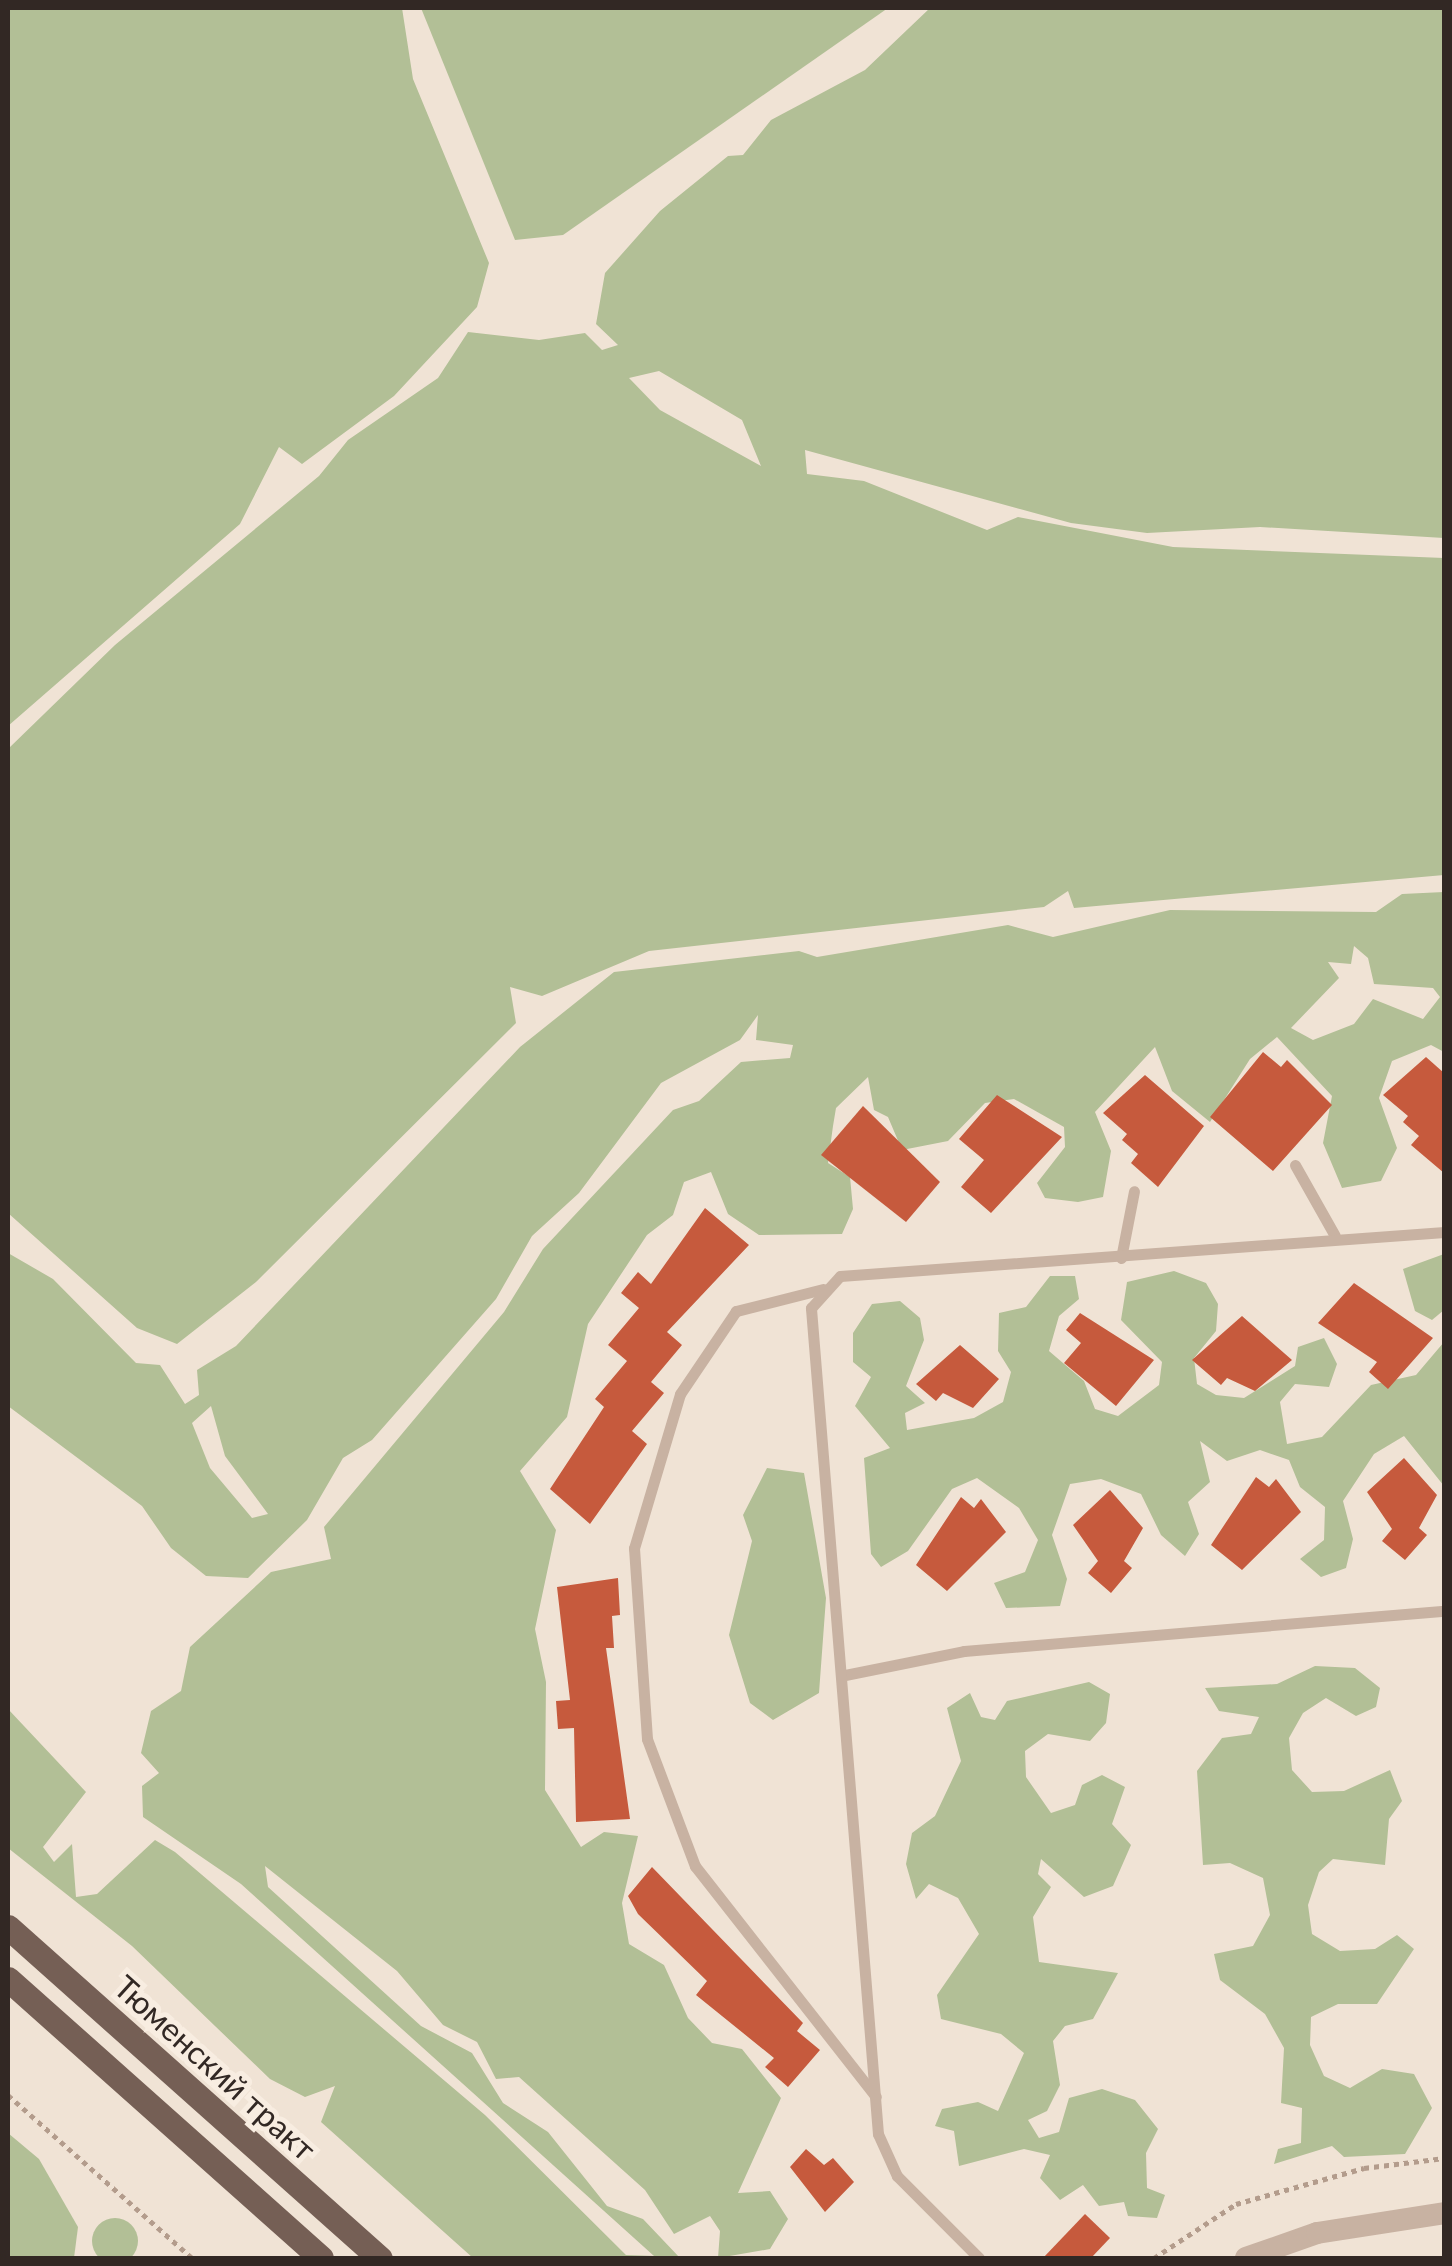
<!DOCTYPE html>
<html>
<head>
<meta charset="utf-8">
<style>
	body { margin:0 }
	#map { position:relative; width:1452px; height:2266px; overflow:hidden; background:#f0e3d5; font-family:Lato,sans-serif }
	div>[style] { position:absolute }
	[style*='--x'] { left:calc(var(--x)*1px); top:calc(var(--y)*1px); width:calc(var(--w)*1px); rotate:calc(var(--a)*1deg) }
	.green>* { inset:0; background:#b2bf96 }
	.round { border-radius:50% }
	.building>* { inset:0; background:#c65a3d }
	.path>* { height:5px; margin-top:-2.5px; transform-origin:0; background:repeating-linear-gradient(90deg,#b39c8c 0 5px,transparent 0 10px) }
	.lane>* { height:11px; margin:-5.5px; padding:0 5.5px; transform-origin:5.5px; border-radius:5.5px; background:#c8b2a2 }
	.street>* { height:22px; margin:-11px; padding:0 11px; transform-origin:11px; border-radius:11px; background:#c8b2a2 }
	.primary>* { height:25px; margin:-12.5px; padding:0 12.5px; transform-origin:12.5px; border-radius:12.5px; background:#755f55 }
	span { translate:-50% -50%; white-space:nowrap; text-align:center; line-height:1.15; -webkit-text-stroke:10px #f8ede1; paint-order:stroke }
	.street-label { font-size:32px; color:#322824 }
	.frame { position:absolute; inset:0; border:10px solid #322824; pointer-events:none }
</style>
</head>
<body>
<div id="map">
	<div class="green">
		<div style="clip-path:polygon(8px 8px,402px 8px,413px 79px,489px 263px,477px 307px,394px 396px,302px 464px,279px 447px,240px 524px,8px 726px)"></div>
		<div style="clip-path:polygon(421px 8px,888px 8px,563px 235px,515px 240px)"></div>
		<div style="clip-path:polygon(evenodd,930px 8px,1444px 8px,1444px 538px,1260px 527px,1147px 533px,1071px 523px,805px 450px,807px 474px,864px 481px,987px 530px,1018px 517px,1173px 547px,1444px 558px,1444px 875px,1074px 908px,1068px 891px,1044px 907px,649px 951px,542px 996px,510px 987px,516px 1023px,256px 1282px,177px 1344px,137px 1328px,8px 1213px,8px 749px,115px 645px,319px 476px,348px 440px,438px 378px,468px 332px,539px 340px,585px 333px,602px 350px,618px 345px,596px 324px,605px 273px,660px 211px,728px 156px,743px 155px,771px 120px,865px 70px,930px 8px,659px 371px,742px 420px,761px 466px,660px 410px,629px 378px,659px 371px)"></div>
		<div style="clip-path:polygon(evenodd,1444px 892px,1444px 1052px,1431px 1045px,1392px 1061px,1379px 1098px,1397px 1148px,1381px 1181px,1342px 1188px,1323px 1143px,1332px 1096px,1277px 1037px,1250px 1059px,1210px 1122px,1172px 1091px,1155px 1047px,1095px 1112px,1111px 1151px,1103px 1197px,1078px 1202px,1045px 1198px,1037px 1183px,1065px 1147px,1064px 1127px,1014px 1099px,985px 1103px,948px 1141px,902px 1150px,888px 1117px,874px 1110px,868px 1077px,836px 1108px,833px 1126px,828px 1163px,850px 1177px,853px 1209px,842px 1234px,759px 1235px,728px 1214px,711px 1172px,684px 1182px,673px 1215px,647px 1235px,588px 1324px,567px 1417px,520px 1471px,556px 1530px,535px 1629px,546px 1682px,545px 1790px,581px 1847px,604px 1832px,638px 1836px,622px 1903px,629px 1944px,664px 1965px,688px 2018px,712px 2043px,742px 2049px,781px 2098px,738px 2193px,770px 2191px,788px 2219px,770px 2249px,718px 2258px,720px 2231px,710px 2216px,674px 2234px,645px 2190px,519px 2077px,496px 2079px,477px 2042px,443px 2025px,397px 1971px,265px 1866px,268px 1887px,421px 2026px,472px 2053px,503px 2103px,548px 2132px,607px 2206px,643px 2219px,680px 2258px,473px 2258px,321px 2122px,335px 2086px,305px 2097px,270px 2079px,132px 1946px,8px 1848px,8px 1709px,86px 1792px,43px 1847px,54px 1862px,72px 1844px,76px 1897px,97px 1894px,155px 1840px,175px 1852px,485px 2115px,626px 2255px,654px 2256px,241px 1884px,143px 1817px,142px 1786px,159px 1773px,141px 1753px,151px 1711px,181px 1691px,190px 1647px,271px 1572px,331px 1559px,324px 1527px,504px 1312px,543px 1249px,673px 1110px,699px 1101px,741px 1062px,790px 1058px,793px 1045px,756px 1040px,758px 1015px,740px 1040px,661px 1083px,579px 1193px,532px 1236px,496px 1299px,372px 1440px,343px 1458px,307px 1520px,248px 1578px,206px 1576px,171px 1548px,142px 1506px,8px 1406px,8px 1253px,53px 1279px,136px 1363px,160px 1365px,185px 1404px,199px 1395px,197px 1370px,236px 1346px,520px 1047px,614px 972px,799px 951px,817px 957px,1008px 925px,1053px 937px,1170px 910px,1376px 912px,1402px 894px,1444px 892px,1354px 946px,1368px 958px,1374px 984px,1433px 988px,1440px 997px,1423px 1019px,1373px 999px,1354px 1024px,1313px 1040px,1291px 1028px,1339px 978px,1328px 962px,1351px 964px,1354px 946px,1444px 892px,211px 1406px,225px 1456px,268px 1514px,252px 1518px,210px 1468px,192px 1423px,211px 1406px)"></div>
		<div style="clip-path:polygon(1444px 1254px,1444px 1310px,1432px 1320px,1415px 1311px,1403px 1269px)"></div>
		<div style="clip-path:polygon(1174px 1271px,1206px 1283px,1218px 1304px,1216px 1331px,1194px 1358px,1197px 1384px,1216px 1395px,1244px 1398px,1295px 1366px,1298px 1347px,1324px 1338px,1337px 1364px,1329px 1387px,1295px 1384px,1280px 1402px,1287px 1444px,1322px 1437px,1371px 1385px,1416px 1375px,1444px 1342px,1444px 1486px,1404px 1436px,1374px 1454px,1343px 1501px,1353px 1539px,1346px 1568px,1321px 1577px,1300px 1559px,1324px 1540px,1325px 1507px,1300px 1487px,1289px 1460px,1260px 1450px,1227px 1461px,1200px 1441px,1210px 1482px,1188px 1502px,1199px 1534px,1185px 1556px,1161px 1535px,1141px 1494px,1101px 1479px,1070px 1484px,1052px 1535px,1067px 1579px,1060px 1606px,1006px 1608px,994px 1583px,1025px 1572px,1038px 1540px,1019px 1508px,977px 1478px,952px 1489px,908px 1551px,881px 1567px,871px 1554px,864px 1458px,890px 1448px,855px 1406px,871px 1377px,853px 1362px,853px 1333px,872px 1304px,900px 1301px,920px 1318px,924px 1340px,906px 1386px,925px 1403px,905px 1413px,907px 1430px,974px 1418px,1003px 1402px,1011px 1372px,998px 1351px,999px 1313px,1026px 1307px,1050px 1276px,1075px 1276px,1079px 1299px,1059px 1316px,1049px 1351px,1084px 1381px,1095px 1409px,1118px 1416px,1159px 1385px,1162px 1362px,1121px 1320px,1127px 1282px)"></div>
		<div style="clip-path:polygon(767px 1468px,804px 1473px,826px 1598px,819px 1693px,773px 1720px,750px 1703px,729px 1635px,752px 1541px,743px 1515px)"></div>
		<div style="clip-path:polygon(1315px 1666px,1355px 1668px,1380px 1688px,1376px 1707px,1356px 1716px,1326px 1698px,1303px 1713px,1289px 1738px,1292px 1770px,1312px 1792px,1344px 1791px,1390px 1770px,1402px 1801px,1389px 1819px,1385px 1865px,1333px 1859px,1319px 1872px,1308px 1905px,1312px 1934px,1340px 1951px,1375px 1949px,1397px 1935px,1414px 1949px,1377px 2004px,1338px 2004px,1311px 2017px,1310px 2045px,1324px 2076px,1350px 2088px,1382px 2069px,1414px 2074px,1432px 2108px,1405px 2154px,1344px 2157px,1332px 2146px,1274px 2164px,1278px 2149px,1301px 2143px,1302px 2108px,1281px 2103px,1284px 2048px,1265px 2014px,1220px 1980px,1214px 1954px,1253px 1946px,1270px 1915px,1263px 1878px,1230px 1863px,1203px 1865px,1197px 1771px,1222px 1738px,1251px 1734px,1259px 1717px,1219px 1711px,1205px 1688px,1277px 1684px)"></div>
		<div style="clip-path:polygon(1089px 1682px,1110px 1694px,1106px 1723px,1090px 1741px,1048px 1734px,1025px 1751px,1026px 1777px,1051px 1813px,1075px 1805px,1082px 1785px,1102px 1775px,1125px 1787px,1112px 1824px,1131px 1845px,1113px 1886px,1084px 1897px,1041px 1859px,1038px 1874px,1051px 1887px,1033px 1917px,1039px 1962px,1118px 1973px,1093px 2019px,1065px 2026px,1053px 2041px,1060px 2085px,1047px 2111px,1028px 2120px,1039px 2138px,1059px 2132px,1069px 2098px,1102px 2089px,1135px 2100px,1158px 2129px,1146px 2153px,1147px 2188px,1165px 2195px,1157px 2218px,1128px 2216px,1124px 2202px,1099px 2206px,1083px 2185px,1060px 2200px,1040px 2178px,1050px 2155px,1024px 2149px,959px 2166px,954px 2131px,935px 2126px,942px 2109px,978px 2102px,998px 2111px,1024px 2053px,1001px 2034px,941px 2019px,937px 1995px,979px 1934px,958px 1898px,929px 1884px,916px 1899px,906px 1864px,912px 1833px,935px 1816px,961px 1761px,947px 1708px,970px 1693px,981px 1717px,995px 1720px,1007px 1701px)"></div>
		<div style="clip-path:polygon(8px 2133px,39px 2159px,78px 2227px,74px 2258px,8px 2258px)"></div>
		<div class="round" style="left:92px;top:2218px;width:46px;height:46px"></div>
	</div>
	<div class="building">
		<div style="clip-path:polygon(1263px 1052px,1281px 1067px,1287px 1060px,1332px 1105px,1273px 1171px,1210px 1117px)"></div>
		<div style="clip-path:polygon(1426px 1057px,1444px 1073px,1444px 1173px,1411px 1145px,1419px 1136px,1403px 1122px,1408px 1116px,1383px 1095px)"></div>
		<div style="clip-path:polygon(1145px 1075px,1204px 1126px,1158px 1187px,1131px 1163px,1138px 1154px,1122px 1140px,1127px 1134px,1103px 1113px)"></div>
		<div style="clip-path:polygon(997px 1095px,1062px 1137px,991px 1213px,961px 1187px,984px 1160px,959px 1139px)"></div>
		<div style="clip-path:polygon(863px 1106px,940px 1182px,906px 1222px,821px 1155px)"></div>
		<div style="clip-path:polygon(705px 1208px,749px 1245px,667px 1332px,682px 1345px,651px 1382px,664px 1393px,632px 1431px,647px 1444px,590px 1524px,550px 1489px,604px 1407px,595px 1399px,627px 1361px,608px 1345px,639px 1308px,621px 1293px,638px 1272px,651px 1284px)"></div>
		<div style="clip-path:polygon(1354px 1283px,1433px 1338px,1388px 1389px,1369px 1372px,1377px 1362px,1318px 1323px)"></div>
		<div style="clip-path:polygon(1080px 1313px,1154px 1360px,1116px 1406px,1064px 1363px,1081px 1343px,1066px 1330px)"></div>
		<div style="clip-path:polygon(1242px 1316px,1292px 1360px,1255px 1391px,1227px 1378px,1221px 1385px,1192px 1360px)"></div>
		<div style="clip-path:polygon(960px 1345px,999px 1379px,973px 1408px,943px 1393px,936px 1401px,916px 1384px)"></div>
		<div style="clip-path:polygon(1404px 1458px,1437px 1495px,1419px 1528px,1427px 1535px,1405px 1560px,1382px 1541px,1392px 1529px,1367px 1492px)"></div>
		<div style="clip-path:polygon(1256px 1477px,1269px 1487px,1276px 1479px,1301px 1512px,1242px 1570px,1211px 1545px)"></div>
		<div style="clip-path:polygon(1110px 1490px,1143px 1528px,1124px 1561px,1132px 1568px,1111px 1593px,1088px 1573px,1098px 1561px,1073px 1525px)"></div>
		<div style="clip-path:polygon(961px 1497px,974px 1508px,981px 1499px,1006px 1532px,947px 1591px,916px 1565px)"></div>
		<div style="clip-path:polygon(618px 1578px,620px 1615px,612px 1616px,614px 1648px,606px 1648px,630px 1819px,576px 1822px,574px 1728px,558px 1729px,556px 1701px,570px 1700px,557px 1587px)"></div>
		<div style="clip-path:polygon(652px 1867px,803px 2023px,797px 2031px,820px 2050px,788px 2087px,765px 2067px,774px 2058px,696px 1995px,707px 1981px,638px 1914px,628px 1896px)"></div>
		<div style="clip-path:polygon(806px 2149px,824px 2165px,833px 2158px,854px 2182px,825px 2212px,790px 2167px)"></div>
		<div style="clip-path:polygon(1085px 2214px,1110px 2238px,1091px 2258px,1043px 2258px)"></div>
	</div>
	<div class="path">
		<div style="--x:8;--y:2095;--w:246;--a:41.5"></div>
		<div style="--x:1154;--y:2258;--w:98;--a:-33.4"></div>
		<div style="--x:1236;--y:2204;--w:133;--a:-15.7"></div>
		<div style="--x:1364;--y:2168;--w:81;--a:-7.1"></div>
	</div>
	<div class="lane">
		<div style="--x:1295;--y:1165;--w:81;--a:60.6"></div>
		<div style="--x:1121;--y:1258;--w:68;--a:-79"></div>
		<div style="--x:823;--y:1289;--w:90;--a:165.8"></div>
		<div style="--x:736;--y:1311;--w:100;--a:124"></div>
		<div style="--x:680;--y:1394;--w:161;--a:106.6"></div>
		<div style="--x:634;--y:1548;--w:191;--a:86.1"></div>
		<div style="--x:647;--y:1739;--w:136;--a:69.3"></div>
		<div style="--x:695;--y:1866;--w:293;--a:51.9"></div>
		<div style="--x:845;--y:1675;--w:121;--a:-11.4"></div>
		<div style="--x:964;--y:1651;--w:482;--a:-4.8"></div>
		<div style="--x:979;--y:2258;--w:116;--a:-135"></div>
		<div style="--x:897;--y:2176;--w:46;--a:-114.3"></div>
		<div style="--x:878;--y:2134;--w:829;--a:-94.64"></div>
		<div style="--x:811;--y:1308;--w:43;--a:-47.8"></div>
		<div style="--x:840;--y:1276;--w:606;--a:-4.17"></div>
	</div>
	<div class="street">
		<div style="--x:1246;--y:2258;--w:75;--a:-19.4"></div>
		<div style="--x:1317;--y:2233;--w:129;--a:-8.9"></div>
	</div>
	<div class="primary">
		<div style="--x:8;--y:1927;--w:498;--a:41.7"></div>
		<div style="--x:8;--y:1979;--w:419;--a:41.7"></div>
	</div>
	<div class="street-label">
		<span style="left:215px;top:2068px;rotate:42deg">Тюменский тракт</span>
	</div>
	<div class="frame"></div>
</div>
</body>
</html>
